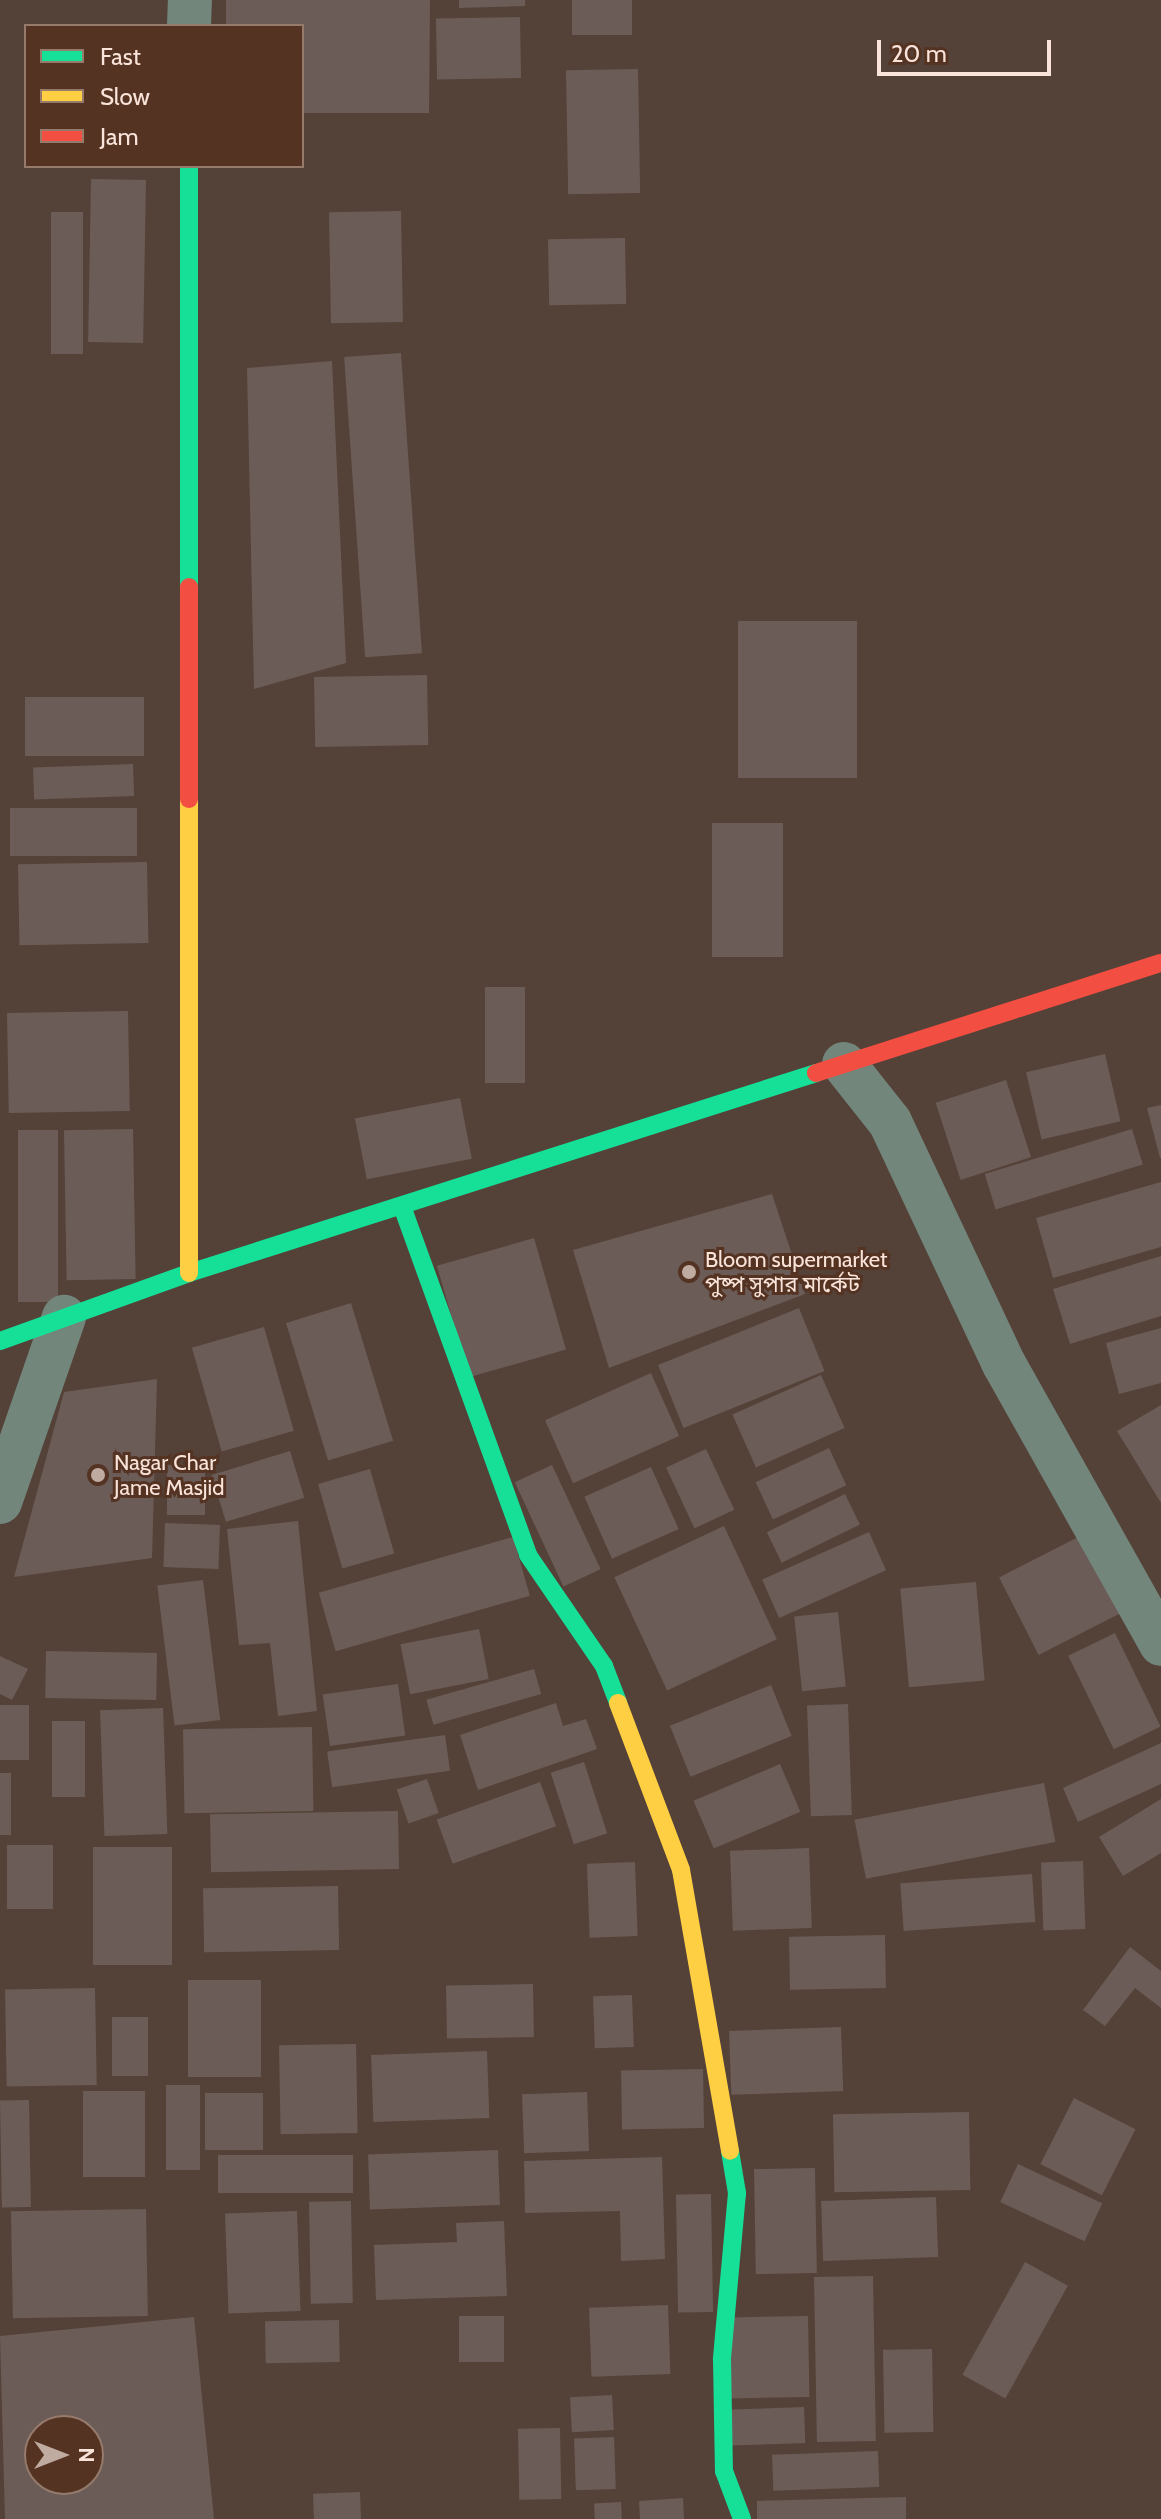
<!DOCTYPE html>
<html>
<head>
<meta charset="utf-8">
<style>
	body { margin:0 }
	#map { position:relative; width:1161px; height:2519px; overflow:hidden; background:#544238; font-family:Cabin,"Noto Sans Bengali",sans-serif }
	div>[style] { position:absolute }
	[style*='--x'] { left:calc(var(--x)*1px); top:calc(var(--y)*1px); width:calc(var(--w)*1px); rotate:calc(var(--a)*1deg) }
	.building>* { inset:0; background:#6c5c57; transform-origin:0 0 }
	.street>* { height:44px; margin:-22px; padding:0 22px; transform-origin:22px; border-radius:22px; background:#73867c }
	.fast>* { height:18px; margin:-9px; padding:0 9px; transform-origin:9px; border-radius:9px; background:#16e098 }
	.slow>* { height:18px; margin:-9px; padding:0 9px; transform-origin:9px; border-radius:9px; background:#ffcf43 }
	.jam>* { height:18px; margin:-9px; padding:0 9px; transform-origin:9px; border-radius:9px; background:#f24e42 }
	.dots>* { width:22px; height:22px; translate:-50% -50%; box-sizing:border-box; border:4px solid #543323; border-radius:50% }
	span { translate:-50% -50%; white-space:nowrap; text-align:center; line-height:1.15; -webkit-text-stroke:6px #543323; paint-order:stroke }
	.poi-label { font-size:22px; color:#fae4da }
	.left { translate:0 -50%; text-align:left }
	.legend { position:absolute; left:24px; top:24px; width:280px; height:144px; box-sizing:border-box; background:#543323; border:2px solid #967a6c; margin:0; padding:10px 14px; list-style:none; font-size:24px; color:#fae4da }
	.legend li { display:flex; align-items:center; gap:16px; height:40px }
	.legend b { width:40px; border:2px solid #967a6c }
	.north { position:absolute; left:24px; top:2415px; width:80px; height:80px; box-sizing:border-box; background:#543323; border:2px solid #967a6c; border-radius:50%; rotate:90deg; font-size:22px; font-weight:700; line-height:32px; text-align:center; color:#fae4da }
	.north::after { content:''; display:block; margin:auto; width:28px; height:36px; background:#c0aba1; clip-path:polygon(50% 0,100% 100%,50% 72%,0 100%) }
	.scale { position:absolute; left:877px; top:40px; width:174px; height:36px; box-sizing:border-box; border:4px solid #fae4da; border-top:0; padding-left:10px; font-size:24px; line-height:28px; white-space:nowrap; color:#fae4da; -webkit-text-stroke:6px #543323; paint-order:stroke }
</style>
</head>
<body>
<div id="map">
	<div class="building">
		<div style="clip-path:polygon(226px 0,430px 0,429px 113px,302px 113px,302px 26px,226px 26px)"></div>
		<div style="clip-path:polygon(459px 0,525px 0,525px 6px,459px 8px)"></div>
		<div style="left:572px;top:0;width:60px;height:35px"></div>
		<div style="left:520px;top:17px;width:61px;height:84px;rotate:89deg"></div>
		<div style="left:638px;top:69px;width:124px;height:72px;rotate:89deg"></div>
		<div style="left:91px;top:179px;width:55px;height:163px;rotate:1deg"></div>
		<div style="left:401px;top:211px;width:111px;height:72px;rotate:89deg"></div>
		<div style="left:51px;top:212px;width:32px;height:142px"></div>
		<div style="left:625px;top:238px;width:66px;height:77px;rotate:89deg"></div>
		<div style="left:401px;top:353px;width:301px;height:57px;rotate:86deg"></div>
		<div style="clip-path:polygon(332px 361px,346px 663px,254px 689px,247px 368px)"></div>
		<div style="left:857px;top:621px;width:157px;height:119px;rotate:90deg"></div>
		<div style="left:427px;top:675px;width:70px;height:113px;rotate:89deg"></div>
		<div style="left:144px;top:697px;width:59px;height:119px;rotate:90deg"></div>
		<div style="left:133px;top:764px;width:32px;height:100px;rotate:88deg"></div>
		<div style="left:137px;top:808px;width:48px;height:127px;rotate:90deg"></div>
		<div style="left:712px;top:823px;width:71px;height:134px"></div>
		<div style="left:147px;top:862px;width:81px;height:129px;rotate:89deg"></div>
		<div style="left:485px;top:987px;width:40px;height:96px"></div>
		<div style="left:128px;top:1011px;width:100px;height:121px;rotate:89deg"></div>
		<div style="left:1105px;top:1054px;width:69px;height:81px;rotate:77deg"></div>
		<div style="left:1006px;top:1080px;width:81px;height:74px;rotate:72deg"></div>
		<div style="left:460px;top:1098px;width:62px;height:107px;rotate:79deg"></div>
		<div style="clip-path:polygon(1161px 1105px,1161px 1158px,1160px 1158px,1147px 1108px)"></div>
		<div style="left:133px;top:1129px;width:150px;height:69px;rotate:89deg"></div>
		<div style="left:1132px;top:1129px;width:37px;height:154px;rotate:73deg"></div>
		<div style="left:18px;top:1130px;width:40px;height:172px"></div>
		<div style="clip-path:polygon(1161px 1182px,1161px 1247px,1053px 1278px,1036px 1218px)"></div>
		<div style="clip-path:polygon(772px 1194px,805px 1294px,609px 1368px,573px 1250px)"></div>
		<div style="left:534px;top:1238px;width:116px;height:101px;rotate:74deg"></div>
		<div style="clip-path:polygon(1161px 1256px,1161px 1316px,1070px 1344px,1053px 1289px)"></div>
		<div style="left:351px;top:1303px;width:144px;height:68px;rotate:73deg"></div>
		<div style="left:799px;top:1308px;width:68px;height:152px;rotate:68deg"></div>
		<div style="left:264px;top:1327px;width:108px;height:75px;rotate:74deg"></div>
		<div style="clip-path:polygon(1161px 1328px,1161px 1383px,1119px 1394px,1106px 1343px)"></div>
		<div style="left:651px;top:1373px;width:69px;height:116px;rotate:66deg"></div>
		<div style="left:821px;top:1375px;width:58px;height:97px;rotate:66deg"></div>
		<div style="clip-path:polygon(157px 1379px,152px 1558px,14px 1577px,64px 1392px)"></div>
		<div style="clip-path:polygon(1161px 1405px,1161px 1503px,1117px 1431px)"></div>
		<div style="left:829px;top:1448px;width:41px;height:81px;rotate:65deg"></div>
		<div style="left:706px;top:1449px;width:67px;height:44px;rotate:65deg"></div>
		<div style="left:290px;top:1451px;width:49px;height:82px;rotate:73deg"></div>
		<div style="left:167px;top:1465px;width:38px;height:50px"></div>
		<div style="left:552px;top:1465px;width:115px;height:41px;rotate:65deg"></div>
		<div style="left:651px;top:1467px;width:68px;height:73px;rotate:66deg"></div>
		<div style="left:370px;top:1469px;width:88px;height:54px;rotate:74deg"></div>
		<div style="left:845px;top:1494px;width:34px;height:87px;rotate:64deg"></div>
		<div style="clip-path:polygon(298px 1521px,317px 1711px,278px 1716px,270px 1643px,239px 1645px,227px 1529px)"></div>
		<div style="left:165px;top:1523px;width:55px;height:44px;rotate:2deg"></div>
		<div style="left:724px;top:1526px;width:125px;height:121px;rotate:65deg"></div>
		<div style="left:1098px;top:1527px;width:87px;height:111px;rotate:63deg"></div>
		<div style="left:869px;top:1532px;width:42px;height:117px;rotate:66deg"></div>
		<div style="left:513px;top:1537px;width:61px;height:202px;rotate:74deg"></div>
		<div style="left:203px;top:1580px;width:141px;height:46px;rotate:83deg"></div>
		<div style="left:976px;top:1582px;width:99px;height:76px;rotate:85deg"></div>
		<div style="left:838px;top:1612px;width:75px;height:44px;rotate:84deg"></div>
		<div style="left:479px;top:1629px;width:51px;height:80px;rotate:79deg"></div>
		<div style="left:1115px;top:1633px;width:104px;height:52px;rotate:64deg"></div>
		<div style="left:46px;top:1651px;width:111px;height:47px;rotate:1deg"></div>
		<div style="clip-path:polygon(0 1656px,28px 1669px,12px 1700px,0 1694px)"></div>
		<div style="left:534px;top:1669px;width:26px;height:112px;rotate:74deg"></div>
		<div style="left:398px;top:1684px;width:52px;height:76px;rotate:82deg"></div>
		<div style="left:771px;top:1685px;width:55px;height:109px;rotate:68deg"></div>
		<div style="clip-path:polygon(556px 1703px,563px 1726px,586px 1719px,597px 1749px,478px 1790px,460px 1735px)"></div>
		<div style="left:848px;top:1704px;width:111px;height:41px;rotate:88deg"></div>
		<div style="left:0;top:1705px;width:29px;height:55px"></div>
		<div style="left:163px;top:1708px;width:126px;height:63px;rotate:88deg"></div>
		<div style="left:52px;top:1721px;width:33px;height:76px"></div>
		<div style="left:312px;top:1727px;width:84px;height:129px;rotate:89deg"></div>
		<div style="left:445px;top:1735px;width:36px;height:119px;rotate:82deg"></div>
		<div style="clip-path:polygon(1161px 1743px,1161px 1784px,1078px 1822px,1063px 1788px)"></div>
		<div style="left:584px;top:1762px;width:75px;height:35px;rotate:72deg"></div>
		<div style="left:780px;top:1764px;width:52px;height:94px;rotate:67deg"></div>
		<div style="left:0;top:1773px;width:11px;height:62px"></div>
		<div style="left:427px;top:1779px;width:36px;height:32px;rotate:71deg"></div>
		<div style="left:540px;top:1782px;width:47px;height:110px;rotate:70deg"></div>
		<div style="left:1044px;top:1783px;width:60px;height:193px;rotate:79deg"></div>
		<div style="clip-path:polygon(1161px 1799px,1161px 1853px,1123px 1876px,1099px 1837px)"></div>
		<div style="left:398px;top:1811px;width:58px;height:188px;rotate:89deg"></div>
		<div style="left:7px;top:1845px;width:46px;height:64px"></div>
		<div style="left:172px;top:1847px;width:118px;height:79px;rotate:90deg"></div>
		<div style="left:809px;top:1848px;width:80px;height:79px;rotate:88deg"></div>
		<div style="left:1083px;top:1861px;width:68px;height:42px;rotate:88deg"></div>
		<div style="left:635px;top:1862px;width:74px;height:48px;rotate:88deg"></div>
		<div style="left:1032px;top:1874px;width:48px;height:132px;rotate:86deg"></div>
		<div style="left:338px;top:1886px;width:64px;height:135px;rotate:89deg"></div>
		<div style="left:885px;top:1935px;width:53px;height:96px;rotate:89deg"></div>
		<div style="clip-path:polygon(1130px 1947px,1161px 1971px,1161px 2008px,1135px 1988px,1105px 2026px,1083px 2010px)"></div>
		<div style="left:261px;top:1980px;width:97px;height:73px;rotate:90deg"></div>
		<div style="left:533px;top:1984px;width:53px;height:87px;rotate:89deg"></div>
		<div style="left:95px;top:1988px;width:97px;height:90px;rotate:89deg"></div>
		<div style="left:632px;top:1995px;width:52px;height:39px;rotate:88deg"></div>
		<div style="left:112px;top:2017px;width:36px;height:59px"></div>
		<div style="left:841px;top:2027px;width:64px;height:112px;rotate:88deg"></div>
		<div style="left:356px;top:2044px;width:89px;height:77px;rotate:89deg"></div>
		<div style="left:487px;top:2051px;width:67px;height:116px;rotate:88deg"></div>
		<div style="left:703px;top:2069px;width:59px;height:82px;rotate:89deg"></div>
		<div style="left:166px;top:2085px;width:34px;height:85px"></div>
		<div style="left:145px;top:2091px;width:86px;height:62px;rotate:90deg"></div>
		<div style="left:587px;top:2092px;width:59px;height:65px;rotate:88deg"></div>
		<div style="left:263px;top:2093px;width:57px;height:58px;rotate:90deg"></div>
		<div style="left:1074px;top:2098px;width:69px;height:74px;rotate:27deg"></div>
		<div style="left:29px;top:2100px;width:107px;height:29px;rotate:89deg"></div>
		<div style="left:969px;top:2112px;width:78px;height:136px;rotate:89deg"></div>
		<div style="left:498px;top:2150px;width:55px;height:130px;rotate:88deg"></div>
		<div style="left:353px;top:2155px;width:38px;height:135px;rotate:90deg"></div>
		<div style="clip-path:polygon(662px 2157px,665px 2259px,621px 2261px,620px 2211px,525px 2213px,524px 2161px)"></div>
		<div style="left:1018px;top:2164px;width:93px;height:42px;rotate:25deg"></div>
		<div style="left:815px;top:2168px;width:105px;height:61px;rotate:89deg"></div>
		<div style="left:711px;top:2194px;width:118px;height:35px;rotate:89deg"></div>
		<div style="left:936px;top:2197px;width:60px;height:115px;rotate:88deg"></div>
		<div style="left:351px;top:2201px;width:102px;height:42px;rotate:89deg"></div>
		<div style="left:146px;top:2209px;width:107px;height:135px;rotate:89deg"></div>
		<div style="left:297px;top:2211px;width:100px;height:72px;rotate:88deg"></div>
		<div style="clip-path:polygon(504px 2221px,507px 2296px,376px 2300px,374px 2245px,457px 2242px,456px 2223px)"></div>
		<div style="left:1025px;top:2262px;width:49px;height:129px;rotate:29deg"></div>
		<div style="left:873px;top:2276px;width:165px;height:59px;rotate:89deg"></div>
		<div style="left:668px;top:2305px;width:69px;height:79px;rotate:88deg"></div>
		<div style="left:459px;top:2316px;width:45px;height:46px"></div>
		<div style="left:808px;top:2316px;width:81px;height:80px;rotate:89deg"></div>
		<div style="clip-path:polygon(evenodd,194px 2317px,214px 2519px,5px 2519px,0 2336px,194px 2317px,40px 2431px,88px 2431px,88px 2479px,40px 2479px,40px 2431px)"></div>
		<div style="left:339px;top:2320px;width:42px;height:74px;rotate:89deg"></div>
		<div style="left:932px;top:2349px;width:83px;height:49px;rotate:89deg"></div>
		<div style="left:612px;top:2395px;width:35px;height:42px;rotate:87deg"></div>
		<div style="left:804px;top:2407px;width:36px;height:82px;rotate:88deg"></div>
		<div style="left:560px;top:2428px;width:71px;height:42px;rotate:89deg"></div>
		<div style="left:614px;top:2437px;width:52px;height:40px;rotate:88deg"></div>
		<div style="left:878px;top:2451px;width:36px;height:106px;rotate:88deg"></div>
		<div style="left:360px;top:2492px;width:27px;height:47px;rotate:88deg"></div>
		<div style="clip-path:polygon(906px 2497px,906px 2519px,757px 2519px,757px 2501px)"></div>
		<div style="clip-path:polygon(683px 2498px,684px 2519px,640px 2519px,639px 2501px)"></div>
		<div style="left:621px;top:2502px;width:17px;height:27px;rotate:87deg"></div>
	</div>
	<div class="street">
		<div style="--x:189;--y:26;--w:26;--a:-88"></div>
		<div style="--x:844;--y:1064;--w:74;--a:51.6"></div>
		<div style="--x:890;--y:1122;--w:268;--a:64.8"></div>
		<div style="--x:1004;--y:1364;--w:321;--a:60.7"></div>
		<div style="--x:0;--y:1502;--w:196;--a:-70.9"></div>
	</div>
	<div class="fast">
		<div style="--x:189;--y:166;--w:421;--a:90"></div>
		<div style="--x:403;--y:1209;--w:368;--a:70.1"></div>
		<div style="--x:528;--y:1555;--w:135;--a:55.6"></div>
		<div style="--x:604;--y:1666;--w:40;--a:69"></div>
		<div style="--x:0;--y:1341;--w:201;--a:-19.8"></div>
		<div style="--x:189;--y:1273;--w:658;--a:-17.69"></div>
		<div style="--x:730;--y:2151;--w:43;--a:80.5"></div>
		<div style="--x:737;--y:2193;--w:167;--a:95.2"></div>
		<div style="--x:722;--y:2359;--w:112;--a:89"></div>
		<div style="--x:724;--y:2471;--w:51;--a:69.4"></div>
	</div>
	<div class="slow">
		<div style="--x:189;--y:799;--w:474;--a:90"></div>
		<div style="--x:618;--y:1703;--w:178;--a:69.3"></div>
		<div style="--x:681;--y:1870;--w:285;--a:80.1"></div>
	</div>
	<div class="jam">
		<div style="--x:189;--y:587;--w:212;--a:90"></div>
		<div style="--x:816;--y:1073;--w:362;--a:-17.7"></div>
	</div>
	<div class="dots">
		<div style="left:689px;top:1272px;background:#c0aba1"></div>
		<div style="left:98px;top:1475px;background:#c0aba1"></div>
	</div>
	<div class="poi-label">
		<span class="left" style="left:705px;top:1272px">Bloom supermarket<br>পুষ্প সুপার মার্কেট</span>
		<span class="left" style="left:114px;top:1475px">Nagar Char<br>Jame Masjid</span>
	</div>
	<ul class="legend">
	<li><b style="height:10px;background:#16e098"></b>Fast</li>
	<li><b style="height:10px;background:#ffcf43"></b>Slow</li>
	<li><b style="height:10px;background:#f24e42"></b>Jam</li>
	</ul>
	<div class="north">N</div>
	<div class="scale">20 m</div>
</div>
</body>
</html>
